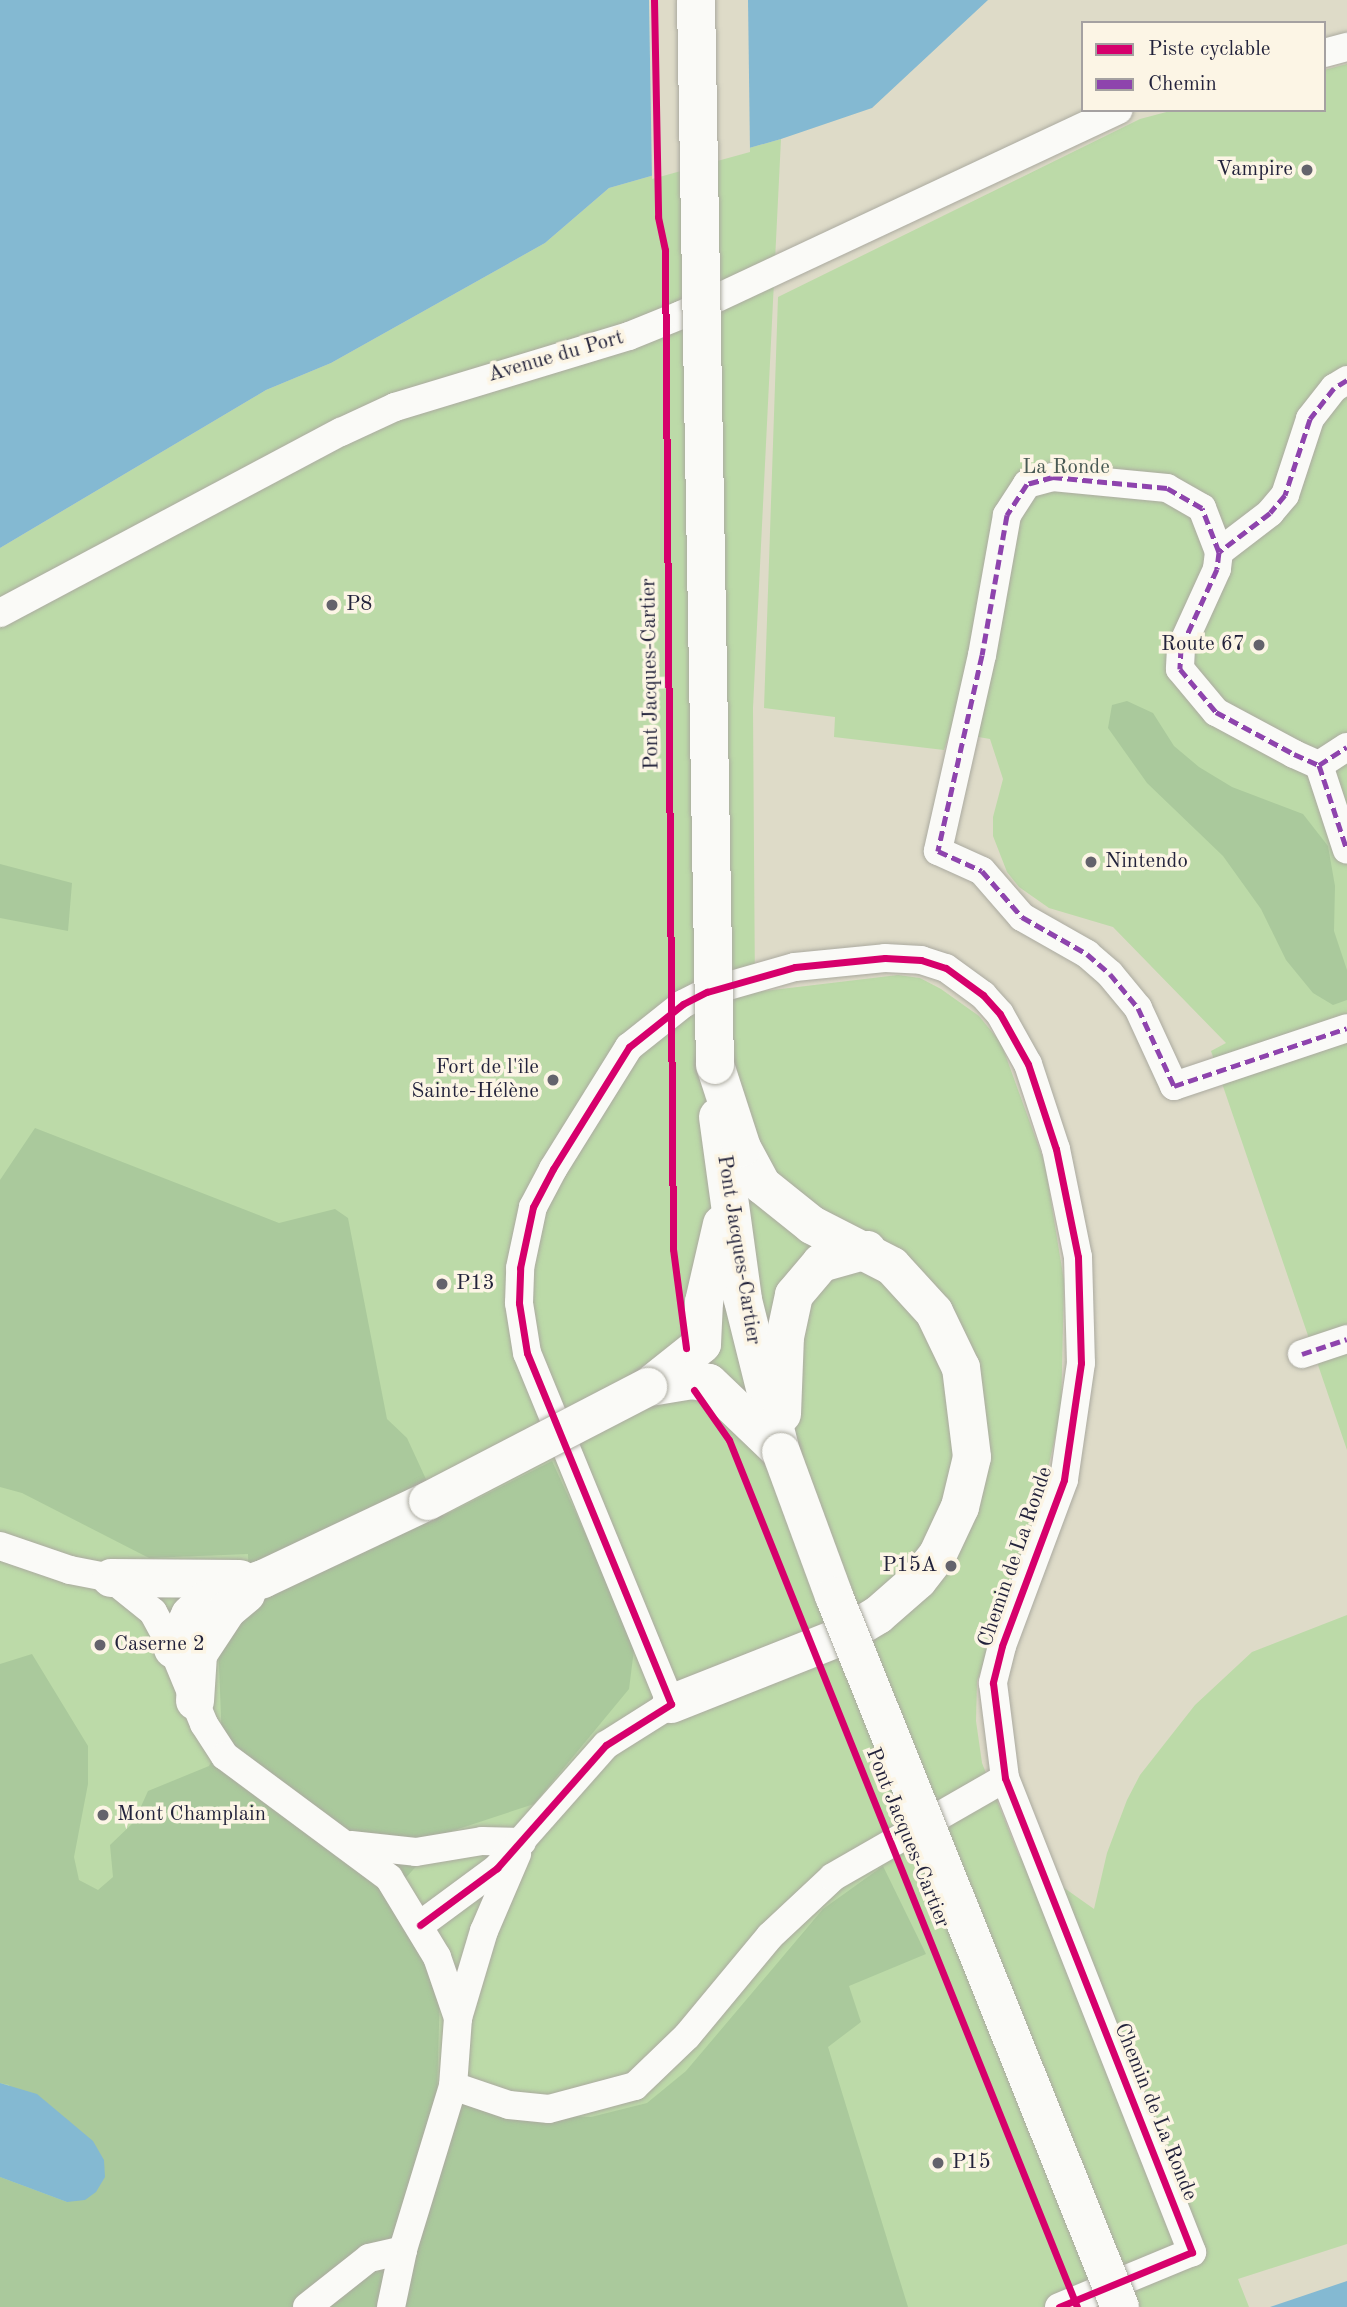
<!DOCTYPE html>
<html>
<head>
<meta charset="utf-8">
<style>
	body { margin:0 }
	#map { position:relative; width:1347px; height:2307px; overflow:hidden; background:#dedbc8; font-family:"Old Standard TT",serif }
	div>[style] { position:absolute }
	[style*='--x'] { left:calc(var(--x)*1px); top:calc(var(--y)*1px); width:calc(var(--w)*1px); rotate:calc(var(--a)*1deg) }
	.green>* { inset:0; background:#bcdaa8 }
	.forest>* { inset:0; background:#aac99c }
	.water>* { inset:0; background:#84b9d2 }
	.pier>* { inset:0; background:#dedbc8 }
	.roads { filter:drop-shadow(0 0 2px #abaaa0) drop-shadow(0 0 2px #abaaa0) }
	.street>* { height:28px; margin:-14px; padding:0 14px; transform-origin:14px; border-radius:14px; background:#fafaf7 }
	.primary>* { height:38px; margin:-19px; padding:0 19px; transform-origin:19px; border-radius:19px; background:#fafaf7 }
	.bridges { filter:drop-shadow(0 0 2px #abaaa0) drop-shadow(0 0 2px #abaaa0) }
	.primary-bridge>* { height:38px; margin:-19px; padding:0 19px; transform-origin:19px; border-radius:19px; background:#fafaf7 }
	.quiet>* { height:5px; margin-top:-2.5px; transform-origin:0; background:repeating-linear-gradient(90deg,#8e44ad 0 10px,transparent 0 15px) }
	.cycleway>* { height:7px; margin:-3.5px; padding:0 3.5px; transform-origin:3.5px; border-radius:3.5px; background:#d6006c }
	.dots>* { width:19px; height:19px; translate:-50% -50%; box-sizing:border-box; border:4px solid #fcf5e5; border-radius:50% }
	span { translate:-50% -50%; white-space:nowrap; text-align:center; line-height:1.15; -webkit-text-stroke:7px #fcf5e5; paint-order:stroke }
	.poi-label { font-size:21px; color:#22223b }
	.right { translate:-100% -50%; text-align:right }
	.left { translate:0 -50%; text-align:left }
	.street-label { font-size:21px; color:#22223b }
	.park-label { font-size:21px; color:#485954 }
	.legend { position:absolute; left:1081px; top:21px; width:245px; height:91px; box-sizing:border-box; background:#fcf5e5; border:2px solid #a5a1a1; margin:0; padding:9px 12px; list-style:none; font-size:21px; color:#22223b }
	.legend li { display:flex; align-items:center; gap:14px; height:35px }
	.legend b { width:35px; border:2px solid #a5a1a1 }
</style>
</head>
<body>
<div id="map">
	<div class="green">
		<div style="clip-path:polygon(1347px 64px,1347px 1450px,1211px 1051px,1226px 1043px,1113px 927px,1049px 908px,1019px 887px,1007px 872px,993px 836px,993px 817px,1003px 779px,990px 739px,950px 732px,944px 750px,834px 737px,835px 717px,764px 708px,778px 297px,1140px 119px,1174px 110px,1324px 110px,1324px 70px)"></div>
		<div style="clip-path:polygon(781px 139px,753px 708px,755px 992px,898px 975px,920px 978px,941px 989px,979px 1016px,1001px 1043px,1045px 1164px,1064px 1281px,1061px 1412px,1036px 1520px,977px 1681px,976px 1721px,982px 1763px,1019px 1856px,1094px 1909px,1107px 1853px,1127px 1800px,1140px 1775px,1195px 1705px,1252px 1652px,1347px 1615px,1347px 2244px,1238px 2279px,1249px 2307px,0 2307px,0 548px,266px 390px,331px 363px,545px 243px,609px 188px)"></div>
	</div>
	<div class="forest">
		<div style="clip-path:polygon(1127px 701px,1153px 713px,1174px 746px,1199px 767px,1232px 787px,1303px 814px,1328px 846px,1335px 886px,1334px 931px,1347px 970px,1347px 1000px,1333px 1005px,1313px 993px,1286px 960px,1261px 909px,1223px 856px,1147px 783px,1108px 728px,1112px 705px)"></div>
		<div style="clip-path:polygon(0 864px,72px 883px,68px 931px,0 918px)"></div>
		<div style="clip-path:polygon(35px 1128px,279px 1223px,335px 1209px,348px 1218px,387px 1419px,407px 1438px,443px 1516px,552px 1461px,635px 1642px,629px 1689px,534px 1804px,446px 1833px,386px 1900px,423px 1951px,440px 1991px,437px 2094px,489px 2112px,591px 2117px,647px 2103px,686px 2071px,823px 1909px,883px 1866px,926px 1954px,849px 1986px,861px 2022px,828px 2047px,908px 2307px,0 2307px,0 2177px,67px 2202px,9px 2085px,0 2083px,0 1664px,32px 1654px,88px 1746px,88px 1784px,74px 1857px,79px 1880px,98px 1890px,113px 1877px,110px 1845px,134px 1822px,148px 1791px,209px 1766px,222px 1741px,218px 1641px,249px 1581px,248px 1554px,149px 1558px,22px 1493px,0 1487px,0 1180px)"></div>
	</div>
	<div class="water">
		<div style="clip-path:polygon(0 0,988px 0,872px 108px,781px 139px,609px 188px,545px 243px,331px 363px,266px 390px,0 548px)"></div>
		<div style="clip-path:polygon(0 2083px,37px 2094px,93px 2141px,104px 2160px,105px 2177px,96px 2192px,85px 2200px,67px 2202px,0 2177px)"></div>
		<div style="clip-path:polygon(1347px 2281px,1347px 2307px,1270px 2307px)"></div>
	</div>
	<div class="pier">
		<div style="clip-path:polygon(649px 0,748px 0,750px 152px,652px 179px)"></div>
	</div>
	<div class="roads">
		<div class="street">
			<div style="--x:1324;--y:53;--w:24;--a:-15"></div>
			<div style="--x:1347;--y:380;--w:15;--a:148"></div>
			<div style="--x:1334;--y:388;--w:39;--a:128"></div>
			<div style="--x:1310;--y:419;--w:80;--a:108.2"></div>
			<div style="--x:1285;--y:495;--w:23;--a:130"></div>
			<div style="--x:1270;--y:513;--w:64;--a:142.6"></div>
			<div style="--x:1219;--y:552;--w:17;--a:97"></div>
			<div style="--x:1217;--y:569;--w:87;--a:114.5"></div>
			<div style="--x:1181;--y:648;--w:21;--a:93"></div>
			<div style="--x:1180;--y:669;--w:56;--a:50.1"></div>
			<div style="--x:1216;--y:712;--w:89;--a:28.3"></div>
			<div style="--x:1294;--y:754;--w:27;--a:24"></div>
			<div style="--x:1319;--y:765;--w:33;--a:-33"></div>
			<div style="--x:1219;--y:552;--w:47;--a:-111.1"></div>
			<div style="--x:1202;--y:508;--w:40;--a:-150.3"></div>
			<div style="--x:1167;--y:488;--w:115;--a:-174.5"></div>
			<div style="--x:1053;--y:477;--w:27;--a:165"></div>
			<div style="--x:1027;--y:484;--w:37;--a:123"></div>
			<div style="--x:1007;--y:515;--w:142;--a:100.1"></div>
			<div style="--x:982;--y:655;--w:201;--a:102.7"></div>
			<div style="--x:938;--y:851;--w:48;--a:24.4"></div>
			<div style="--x:982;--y:871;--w:61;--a:49"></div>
			<div style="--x:1022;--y:917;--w:75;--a:29.6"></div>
			<div style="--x:1087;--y:954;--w:30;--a:41"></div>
			<div style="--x:1110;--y:974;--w:44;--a:50.5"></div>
			<div style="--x:1138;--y:1008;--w:86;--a:65.2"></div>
			<div style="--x:1174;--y:1086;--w:182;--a:-18.5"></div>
			<div style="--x:0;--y:613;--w:386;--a:-28"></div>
			<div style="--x:341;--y:432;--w:60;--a:-24.8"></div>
			<div style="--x:395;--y:407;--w:245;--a:-16.9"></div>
			<div style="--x:629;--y:336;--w:56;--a:-22"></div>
			<div style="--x:681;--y:315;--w:483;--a:-25.1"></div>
			<div style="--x:1319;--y:765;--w:89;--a:71.8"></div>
			<div style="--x:1302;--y:1354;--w:47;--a:-18.4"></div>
			<div style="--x:0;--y:1546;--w:74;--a:18.9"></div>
			<div style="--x:70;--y:1570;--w:42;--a:11"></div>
			<div style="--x:111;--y:1578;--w:54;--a:39"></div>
			<div style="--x:153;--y:1612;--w:42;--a:61.6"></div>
			<div style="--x:173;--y:1649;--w:81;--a:67.5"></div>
			<div style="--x:204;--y:1724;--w:38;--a:57"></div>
			<div style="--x:225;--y:1756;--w:204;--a:36.6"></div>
			<div style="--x:389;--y:1878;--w:92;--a:58.7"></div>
			<div style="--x:437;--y:1957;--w:65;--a:71"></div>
			<div style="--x:458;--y:2018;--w:68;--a:94.2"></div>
			<div style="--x:453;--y:2086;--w:171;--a:107"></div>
			<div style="--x:403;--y:2250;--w:58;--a:101.9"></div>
			<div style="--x:351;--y:1845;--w:65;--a:6.1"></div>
			<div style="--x:416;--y:1852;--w:67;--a:-9.5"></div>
			<div style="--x:482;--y:1841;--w:40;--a:1.4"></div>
			<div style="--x:420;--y:1925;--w:96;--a:-36.5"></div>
			<div style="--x:497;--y:1868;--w:164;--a:-48.5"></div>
			<div style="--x:606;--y:1745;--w:77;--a:-32.2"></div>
			<div style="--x:671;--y:1704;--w:379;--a:-112.3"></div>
			<div style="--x:527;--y:1353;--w:51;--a:-99.1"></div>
			<div style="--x:519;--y:1303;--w:35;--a:-88"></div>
			<div style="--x:520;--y:1268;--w:62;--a:-78"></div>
			<div style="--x:533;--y:1207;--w:43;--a:-62.2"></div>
			<div style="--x:553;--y:1169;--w:144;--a:-58.1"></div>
			<div style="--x:629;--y:1047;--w:69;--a:-38.5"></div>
			<div style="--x:683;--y:1004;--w:27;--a:-27"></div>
			<div style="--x:707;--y:992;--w:91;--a:-15.9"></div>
			<div style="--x:795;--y:967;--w:90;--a:-5.7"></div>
			<div style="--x:885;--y:958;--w:36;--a:3"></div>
			<div style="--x:921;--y:960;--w:26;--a:18"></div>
			<div style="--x:946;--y:968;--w:46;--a:36.1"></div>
			<div style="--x:983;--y:995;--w:25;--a:48"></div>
			<div style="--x:1000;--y:1014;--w:57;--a:60.8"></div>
			<div style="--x:1028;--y:1064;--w:89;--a:71.8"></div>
			<div style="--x:1056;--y:1149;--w:110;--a:78.5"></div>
			<div style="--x:1078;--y:1257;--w:106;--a:88.4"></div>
			<div style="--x:1081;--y:1363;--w:118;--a:98.3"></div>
			<div style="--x:1064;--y:1480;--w:177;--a:110.5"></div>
			<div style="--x:1002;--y:1646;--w:38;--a:104"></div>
			<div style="--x:993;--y:1683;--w:96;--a:82.8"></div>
			<div style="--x:1005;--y:1778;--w:510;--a:68.47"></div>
			<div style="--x:1192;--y:2252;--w:144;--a:157.5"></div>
			<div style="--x:458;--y:2018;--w:91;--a:-73.4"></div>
			<div style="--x:484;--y:1931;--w:84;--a:-66.8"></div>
			<div style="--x:453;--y:2086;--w:59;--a:18.7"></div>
			<div style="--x:509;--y:2105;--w:40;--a:5.7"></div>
			<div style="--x:549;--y:2109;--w:89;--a:-15"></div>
			<div style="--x:635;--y:2086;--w:72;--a:-43.9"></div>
			<div style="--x:687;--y:2036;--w:130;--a:-50.3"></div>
			<div style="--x:770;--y:1936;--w:86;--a:-43.1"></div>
			<div style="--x:833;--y:1877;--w:198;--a:-29.9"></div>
			<div style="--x:307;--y:2307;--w:79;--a:-38.3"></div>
			<div style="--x:369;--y:2258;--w:35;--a:-13"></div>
		</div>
		<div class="primary">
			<div style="--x:718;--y:1117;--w:185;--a:82.2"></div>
			<div style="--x:743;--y:1300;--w:157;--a:76"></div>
			<div style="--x:648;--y:1387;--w:69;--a:-38.5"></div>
			<div style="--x:702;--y:1344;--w:42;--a:-87.3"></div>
			<div style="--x:704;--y:1302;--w:80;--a:-77"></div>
			<div style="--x:650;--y:1387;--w:43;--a:-9.5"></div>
			<div style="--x:692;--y:1380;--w:17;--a:10"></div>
			<div style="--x:709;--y:1383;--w:94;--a:43.7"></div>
			<div style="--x:782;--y:1414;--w:77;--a:-87.8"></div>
			<div style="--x:785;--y:1337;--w:43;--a:-77.9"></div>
			<div style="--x:794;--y:1295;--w:42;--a:-49.8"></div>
			<div style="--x:821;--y:1263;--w:48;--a:-15.8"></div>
			<div style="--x:111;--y:1578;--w:129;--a:0.4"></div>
			<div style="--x:173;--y:1649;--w:38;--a:-63"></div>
			<div style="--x:190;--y:1615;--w:25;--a:-43"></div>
			<div style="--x:208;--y:1598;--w:58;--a:-19.1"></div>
			<div style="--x:263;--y:1579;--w:183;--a:-25.3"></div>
			<div style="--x:195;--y:1701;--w:47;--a:-86.3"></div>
			<div style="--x:198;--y:1654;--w:53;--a:-56.6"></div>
			<div style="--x:227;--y:1610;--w:25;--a:-40"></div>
			<div style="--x:671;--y:1704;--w:185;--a:-21.6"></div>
			<div style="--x:843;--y:1636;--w:41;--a:-31"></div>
			<div style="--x:878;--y:1615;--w:53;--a:-41.2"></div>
			<div style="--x:918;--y:1580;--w:31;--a:-52"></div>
			<div style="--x:937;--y:1556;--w:54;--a:-64.9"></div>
			<div style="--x:960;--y:1507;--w:51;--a:-76.5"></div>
			<div style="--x:972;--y:1457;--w:90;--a:-97"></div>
			<div style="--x:961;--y:1368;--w:62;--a:-115.7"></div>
			<div style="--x:934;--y:1312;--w:62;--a:-132.4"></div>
			<div style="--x:892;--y:1266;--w:90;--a:-152.9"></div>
			<div style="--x:812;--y:1225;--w:64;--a:-141.3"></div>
			<div style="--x:762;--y:1185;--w:42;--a:-118.4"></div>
			<div style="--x:742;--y:1148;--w:87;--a:-108"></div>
		</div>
	</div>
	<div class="bridges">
		<div class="primary-bridge">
			<div style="--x:696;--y:0;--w:1065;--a:88.98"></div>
			<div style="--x:781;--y:1452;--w:153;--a:69.8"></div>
			<div style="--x:834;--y:1596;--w:766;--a:68.09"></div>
			<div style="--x:428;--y:1501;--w:248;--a:-27.4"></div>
		</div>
	</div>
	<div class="quiet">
		<div style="--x:1347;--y:380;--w:15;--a:148"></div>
		<div style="--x:1334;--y:388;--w:39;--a:128"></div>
		<div style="--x:1310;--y:419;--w:80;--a:108.2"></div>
		<div style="--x:1285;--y:495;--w:23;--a:130"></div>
		<div style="--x:1270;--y:513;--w:64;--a:142.6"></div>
		<div style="--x:1219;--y:552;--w:17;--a:97"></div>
		<div style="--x:1217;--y:569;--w:87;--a:114.5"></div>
		<div style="--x:1181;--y:648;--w:21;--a:93"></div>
		<div style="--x:1180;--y:669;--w:56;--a:50.1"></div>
		<div style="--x:1216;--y:712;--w:89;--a:28.3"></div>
		<div style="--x:1294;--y:754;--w:27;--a:24"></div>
		<div style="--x:1319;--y:765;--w:33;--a:-33"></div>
		<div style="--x:1219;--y:552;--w:47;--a:-111.1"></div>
		<div style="--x:1202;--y:508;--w:40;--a:-150.3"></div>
		<div style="--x:1167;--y:488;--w:115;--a:-174.5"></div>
		<div style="--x:1053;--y:477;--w:27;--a:165"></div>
		<div style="--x:1027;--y:484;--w:37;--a:123"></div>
		<div style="--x:1007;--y:515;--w:142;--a:100.1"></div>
		<div style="--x:982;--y:655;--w:201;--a:102.7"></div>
		<div style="--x:938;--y:851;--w:48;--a:24.4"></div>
		<div style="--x:982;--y:871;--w:61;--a:49"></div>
		<div style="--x:1022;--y:917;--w:75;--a:29.6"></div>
		<div style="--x:1087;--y:954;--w:30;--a:41"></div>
		<div style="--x:1110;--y:974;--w:44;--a:50.5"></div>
		<div style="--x:1138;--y:1008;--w:86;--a:65.2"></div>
		<div style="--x:1174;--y:1086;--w:182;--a:-18.5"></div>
		<div style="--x:1319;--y:765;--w:89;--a:71.8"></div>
		<div style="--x:1302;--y:1354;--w:47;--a:-18.4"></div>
	</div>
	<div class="cycleway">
		<div style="--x:654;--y:0;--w:217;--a:88.9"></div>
		<div style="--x:658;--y:217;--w:34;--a:78"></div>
		<div style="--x:665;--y:250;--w:999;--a:89.54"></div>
		<div style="--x:673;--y:1249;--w:100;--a:82.5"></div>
		<div style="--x:694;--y:1390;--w:61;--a:55"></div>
		<div style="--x:729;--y:1440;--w:934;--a:68.13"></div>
		<div style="--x:420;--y:1925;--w:96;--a:-36.5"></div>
		<div style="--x:497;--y:1868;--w:164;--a:-48.5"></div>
		<div style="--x:606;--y:1745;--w:77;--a:-32.2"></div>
		<div style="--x:671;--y:1704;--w:379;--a:-112.3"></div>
		<div style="--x:527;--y:1353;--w:51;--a:-99.1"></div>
		<div style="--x:519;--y:1303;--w:35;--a:-88"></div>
		<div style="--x:520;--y:1268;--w:62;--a:-78"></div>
		<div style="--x:533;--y:1207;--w:43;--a:-62.2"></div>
		<div style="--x:553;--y:1169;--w:144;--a:-58.1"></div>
		<div style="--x:629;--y:1047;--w:69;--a:-38.5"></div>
		<div style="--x:683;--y:1004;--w:27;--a:-27"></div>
		<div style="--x:707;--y:992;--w:91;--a:-15.9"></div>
		<div style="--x:795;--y:967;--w:90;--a:-5.7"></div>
		<div style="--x:885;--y:958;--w:36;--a:3"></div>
		<div style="--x:921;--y:960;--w:26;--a:18"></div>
		<div style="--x:946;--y:968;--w:46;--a:36.1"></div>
		<div style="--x:983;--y:995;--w:25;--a:48"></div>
		<div style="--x:1000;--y:1014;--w:57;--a:60.8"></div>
		<div style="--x:1028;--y:1064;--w:89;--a:71.8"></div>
		<div style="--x:1056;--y:1149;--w:110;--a:78.5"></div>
		<div style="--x:1078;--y:1257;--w:106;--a:88.4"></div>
		<div style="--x:1081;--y:1363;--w:118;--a:98.3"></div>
		<div style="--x:1064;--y:1480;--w:177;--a:110.5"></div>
		<div style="--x:1002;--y:1646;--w:38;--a:104"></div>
		<div style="--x:993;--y:1683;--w:96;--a:82.8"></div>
		<div style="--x:1005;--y:1778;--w:510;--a:68.47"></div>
		<div style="--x:1192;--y:2252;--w:144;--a:157.5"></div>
	</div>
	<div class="dots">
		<div style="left:1307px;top:170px;background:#64636c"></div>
		<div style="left:332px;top:605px;background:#64636c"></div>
		<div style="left:1259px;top:645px;background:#64636c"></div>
		<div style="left:1091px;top:862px;background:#64636c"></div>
		<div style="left:553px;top:1080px;background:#64636c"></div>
		<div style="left:442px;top:1284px;background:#64636c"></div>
		<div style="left:951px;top:1566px;background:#64636c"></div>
		<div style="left:100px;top:1645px;background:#64636c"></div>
		<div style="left:103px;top:1815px;background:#64636c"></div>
		<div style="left:938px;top:2163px;background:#64636c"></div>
	</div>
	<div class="poi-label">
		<span class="right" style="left:1293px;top:170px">Vampire</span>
		<span class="left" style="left:346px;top:605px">P8</span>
		<span class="right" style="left:1245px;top:645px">Route 67</span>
		<span class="left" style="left:1105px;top:862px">Nintendo</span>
		<span class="right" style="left:539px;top:1080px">Fort de l'île<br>Sainte-Hélène</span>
		<span class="left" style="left:456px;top:1284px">P13</span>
		<span class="right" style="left:937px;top:1566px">P15A</span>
		<span class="left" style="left:114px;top:1645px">Caserne 2</span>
		<span class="left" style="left:117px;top:1815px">Mont Champlain</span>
		<span class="left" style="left:952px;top:2163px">P15</span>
	</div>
	<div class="street-label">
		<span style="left:556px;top:357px;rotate:-16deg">Avenue du Port</span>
		<span style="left:651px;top:674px;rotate:-91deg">Pont Jacques-Cartier</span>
		<span style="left:738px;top:1250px;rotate:81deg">Pont Jacques-Cartier</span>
		<span style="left:1016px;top:1557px;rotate:-71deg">Chemin de La Ronde</span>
		<span style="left:907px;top:1838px;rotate:68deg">Pont Jacques-Cartier</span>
		<span style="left:1155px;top:2112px;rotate:68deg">Chemin de La Ronde</span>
	</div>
	<div class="park-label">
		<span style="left:1066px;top:468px">La Ronde</span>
	</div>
	<ul class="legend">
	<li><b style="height:9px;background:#d6006c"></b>Piste cyclable</li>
	<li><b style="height:9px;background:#8e44ad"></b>Chemin</li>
	</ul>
</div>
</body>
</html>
